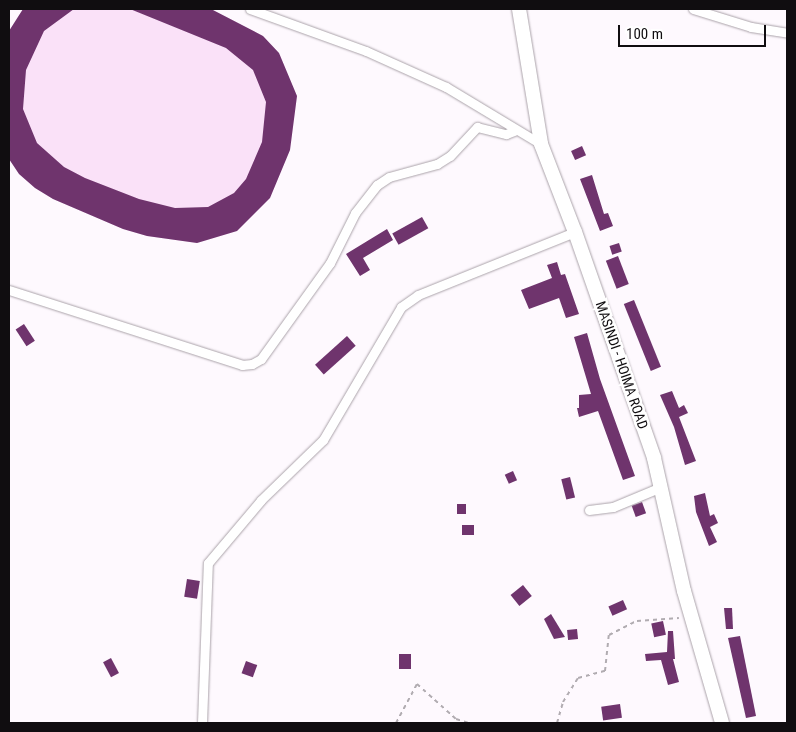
<!DOCTYPE html>
<html>
<head>
<meta charset="utf-8">
<style>
	body { margin:0 }
	#map { position:relative; width:796px; height:732px; overflow:hidden; background:#fef9fe; font-family:"Roboto Condensed",sans-serif }
	div>[style] { position:absolute }
	[style*='--x'] { left:calc(var(--x)*1px); top:calc(var(--y)*1px); width:calc(var(--w)*1px); rotate:calc(var(--a)*1deg) }
	.green>* { inset:0; background:#fae1f8 }
	.building>* { inset:0; background:#6f346d; transform-origin:0 0 }
	.path>* { height:2px; margin-top:-1px; transform-origin:0; background:repeating-linear-gradient(90deg,#b1acb1 0 4px,transparent 0 8px) }
	.roads { filter:drop-shadow(0 0 1px #aba3aa) drop-shadow(0 0 1px #aba3aa) }
	.minor>* { height:9px; margin:-4.5px; padding:0 4.5px; transform-origin:4.5px; border-radius:4.5px; background:#fff }
	.secondary>* { height:14px; margin:-7px; padding:0 7px; transform-origin:7px; border-radius:7px; background:#fff }
	span { translate:-50% -50%; white-space:nowrap; text-align:center; line-height:1.15; -webkit-text-stroke:5px #fff; paint-order:stroke }
	.street-label { font-size:14px; color:#100d10 }
	.frame { position:absolute; inset:0; border:10px solid #100d10; pointer-events:none }
	.scale { position:absolute; left:618px; top:25px; width:148px; height:22px; box-sizing:border-box; border:2px solid #100d10; border-top:0; padding-left:6px; font-size:15px; line-height:18px; white-space:nowrap; color:#100d10; -webkit-text-stroke:4px #fff; paint-order:stroke }
</style>
</head>
<body>
<div id="map">
	<div class="green">
		<div style="clip-path:polygon(23px 9px,211px 9px,263px 36px,279px 53px,297px 96px,290px 150px,270px 198px,237px 231px,197px 243px,147px 236px,123px 229px,53px 199px,35px 188px,19px 174px,9px 159px,9px 31px)"></div>
	</div>
	<div class="building">
		<div style="clip-path:polygon(23px 9px,74px 9px,44px 31px,26px 70px,23px 109px,37px 143px,64px 167px,85px 178px,139px 199px,175px 208px,208px 207px,234px 193px,246px 179px,262px 142px,266px 102px,253px 70px,226px 48px,130px 9px,211px 9px,263px 36px,279px 53px,297px 96px,290px 150px,270px 198px,237px 231px,197px 243px,147px 236px,123px 229px,53px 199px,35px 188px,19px 174px,9px 159px,9px 31px)"></div>
		<div style="left:582px;top:146px;width:10px;height:12px;rotate:66deg"></div>
		<div style="clip-path:polygon(592px 175px,604px 214px,608px 213px,613px 226px,600px 231px,580px 179px)"></div>
		<div style="left:422px;top:217px;width:13px;height:34px;rotate:61deg"></div>
		<div style="clip-path:polygon(387px 229px,393px 240px,363px 258px,370px 270px,360px 276px,346px 254px)"></div>
		<div style="left:619px;top:243px;width:9px;height:10px;rotate:72deg"></div>
		<div style="left:618px;top:256px;width:30px;height:13px;rotate:69deg"></div>
		<div style="clip-path:polygon(557px 262px,561px 275px,565px 274px,579px 314px,566px 318px,559px 298px,529px 309px,521px 290px,552px 278px,547px 265px)"></div>
		<div style="left:634px;top:300px;width:72px;height:11px;rotate:68deg"></div>
		<div style="left:24px;top:324px;width:20px;height:10px;rotate:57deg"></div>
		<div style="clip-path:polygon(587px 333px,600px 379px,635px 476px,623px 480px,598px 411px,579px 417px,577px 408px,579px 408px,579px 395px,591px 394px,574px 337px)"></div>
		<div style="left:347px;top:336px;width:13px;height:43px;rotate:48deg"></div>
		<div style="clip-path:polygon(672px 391px,679px 408px,684px 405px,688px 413px,679px 417px,696px 461px,685px 465px,674px 427px,660px 395px)"></div>
		<div style="left:513px;top:471px;width:10px;height:9px;rotate:66deg"></div>
		<div style="left:570px;top:477px;width:21px;height:9px;rotate:76deg"></div>
		<div style="clip-path:polygon(705px 493px,710px 516px,714px 514px,718px 523px,710px 527px,717px 542px,709px 546px,696px 512px,694px 496px)"></div>
		<div style="left:642px;top:502px;width:12px;height:11px;rotate:70deg"></div>
		<div style="left:457px;top:504px;width:9px;height:10px"></div>
		<div style="left:462px;top:525px;width:12px;height:10px"></div>
		<div style="left:187px;top:579px;width:13px;height:18px;rotate:9deg"></div>
		<div style="left:523px;top:585px;width:14px;height:16px;rotate:51deg"></div>
		<div style="left:623px;top:600px;width:10px;height:16px;rotate:66deg"></div>
		<div style="clip-path:polygon(724px 608px,732px 608px,733px 629px,726px 629px)"></div>
		<div style="clip-path:polygon(551px 614px,565px 637px,554px 639px,544px 619px)"></div>
		<div style="left:663px;top:621px;width:14px;height:12px;rotate:78deg"></div>
		<div style="left:577px;top:629px;width:10px;height:10px;rotate:84deg"></div>
		<div style="clip-path:polygon(668px 631px,673px 631px,675px 659px,673px 659px,679px 682px,668px 685px,661px 660px,646px 661px,645px 654px,667px 652px)"></div>
		<div style="clip-path:polygon(740px 636px,756px 716px,746px 718px,728px 638px)"></div>
		<div style="left:399px;top:654px;width:12px;height:15px"></div>
		<div style="left:111px;top:658px;width:17px;height:9px;rotate:62deg"></div>
		<div style="left:246px;top:661px;width:12px;height:13px;rotate:20deg"></div>
		<div style="left:620px;top:704px;width:14px;height:19px;rotate:82deg"></div>
	</div>
	<div class="path">
		<div style="--x:396;--y:723;--w:44;--a:-61.7"></div>
		<div style="--x:417;--y:684;--w:52;--a:41.9"></div>
		<div style="--x:456;--y:719;--w:14;--a:17"></div>
		<div style="--x:557;--y:723;--w:22;--a:-74"></div>
		<div style="--x:563;--y:702;--w:28;--a:-58"></div>
		<div style="--x:578;--y:678;--w:28;--a:-15"></div>
		<div style="--x:605;--y:671;--w:36;--a:-84"></div>
		<div style="--x:609;--y:635;--w:31;--a:-27"></div>
		<div style="--x:637;--y:621;--w:42;--a:-4.1"></div>
	</div>
	<div class="roads">
		<div class="minor">
			<div style="--x:250;--y:9;--w:123;--a:19.9"></div>
			<div style="--x:366;--y:51;--w:88;--a:24.2"></div>
			<div style="--x:446;--y:87;--w:111;--a:31"></div>
			<div style="--x:693;--y:9;--w:61;--a:17.2"></div>
			<div style="--x:751;--y:27;--w:36;--a:9"></div>
			<div style="--x:9;--y:290;--w:245;--a:17.8"></div>
			<div style="--x:242;--y:365;--w:10;--a:-6"></div>
			<div style="--x:252;--y:364;--w:10;--a:-29"></div>
			<div style="--x:261;--y:359;--w:118;--a:-54.3"></div>
			<div style="--x:330;--y:263;--w:56;--a:-63.4"></div>
			<div style="--x:355;--y:213;--w:36;--a:-52"></div>
			<div style="--x:377;--y:185;--w:14;--a:-34"></div>
			<div style="--x:389;--y:177;--w:50;--a:-15.2"></div>
			<div style="--x:437;--y:164;--w:15;--a:-32"></div>
			<div style="--x:450;--y:156;--w:40;--a:-47"></div>
			<div style="--x:477;--y:127;--w:30;--a:14"></div>
			<div style="--x:506;--y:134;--w:9;--a:-21"></div>
			<div style="--x:589;--y:510;--w:24;--a:-7"></div>
			<div style="--x:613;--y:507;--w:52;--a:-22.6"></div>
			<div style="--x:202;--y:723;--w:160;--a:-87.9"></div>
			<div style="--x:208;--y:563;--w:82;--a:-49.9"></div>
			<div style="--x:261;--y:500;--w:86;--a:-44.1"></div>
			<div style="--x:323;--y:440;--w:154;--a:-59.6"></div>
			<div style="--x:401;--y:307;--w:21;--a:-35"></div>
			<div style="--x:418;--y:295;--w:169;--a:-21.9"></div>
		</div>
		<div class="secondary">
			<div style="--x:519;--y:9;--w:137;--a:80.7"></div>
			<div style="--x:541;--y:144;--w:94;--a:68.9"></div>
			<div style="--x:575;--y:232;--w:239;--a:70.7"></div>
			<div style="--x:654;--y:458;--w:136;--a:77.3"></div>
			<div style="--x:684;--y:591;--w:137;--a:73.9"></div>
		</div>
	</div>
	<div class="street-label">
		<span style="left:622px;top:365px;rotate:71deg">MASINDI - HOIMA ROAD</span>
	</div>
	<div class="frame"></div>
	<div class="scale">100 m</div>
</div>
</body>
</html>
